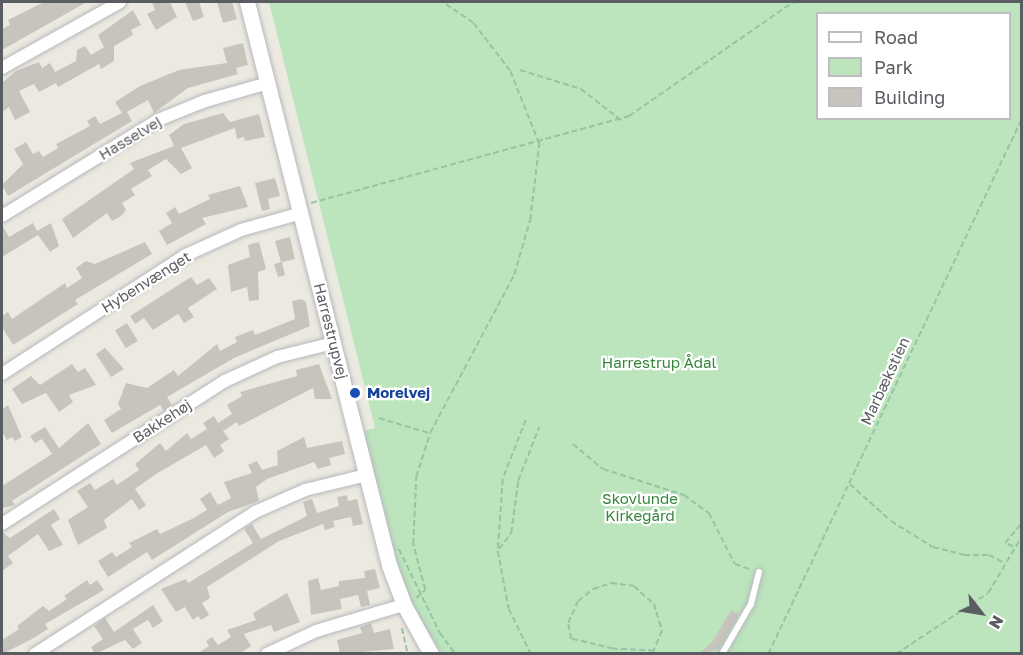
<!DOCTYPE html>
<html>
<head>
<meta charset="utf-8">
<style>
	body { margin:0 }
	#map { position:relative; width:1023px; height:655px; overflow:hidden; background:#eceae0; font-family:"Golos Text",sans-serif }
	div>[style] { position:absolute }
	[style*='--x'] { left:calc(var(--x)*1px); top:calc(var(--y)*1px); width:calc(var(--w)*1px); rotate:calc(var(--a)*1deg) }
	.green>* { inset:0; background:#bce4bd }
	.building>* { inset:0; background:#c7c4bd; transform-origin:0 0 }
	.path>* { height:1.5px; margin-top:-0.75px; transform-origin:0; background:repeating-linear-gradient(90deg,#95c5a4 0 6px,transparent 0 9px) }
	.roads { filter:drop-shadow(0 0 2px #b6b8bd) drop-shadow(0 0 2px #b6b8bd) }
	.service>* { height:6px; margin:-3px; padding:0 3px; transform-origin:3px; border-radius:3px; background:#fff }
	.minor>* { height:12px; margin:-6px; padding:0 6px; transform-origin:6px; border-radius:6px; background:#fff }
	.tertiary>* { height:15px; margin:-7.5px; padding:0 7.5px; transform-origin:7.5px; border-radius:7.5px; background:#fff }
	.dots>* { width:16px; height:16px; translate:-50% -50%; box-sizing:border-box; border:3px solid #fff; border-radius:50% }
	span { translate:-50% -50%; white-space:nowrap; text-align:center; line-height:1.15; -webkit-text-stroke:4.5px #fff; paint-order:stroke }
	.street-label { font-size:15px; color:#595c61 }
	.park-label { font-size:15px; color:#34853b }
	.transit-label { font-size:15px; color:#164399; font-weight:700 }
	.left { translate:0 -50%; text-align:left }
	.frame { position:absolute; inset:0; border:3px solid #595c61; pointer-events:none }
	.legend { position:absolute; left:816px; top:12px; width:195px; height:108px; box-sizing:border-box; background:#fff; border:2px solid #bdbec0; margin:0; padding:8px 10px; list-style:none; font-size:18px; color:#595c61 }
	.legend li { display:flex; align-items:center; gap:12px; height:30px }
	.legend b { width:30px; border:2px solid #bdbec0 }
	.north { position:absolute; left:951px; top:583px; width:60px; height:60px; -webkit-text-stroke:4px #fff; paint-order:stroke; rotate:121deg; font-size:16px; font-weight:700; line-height:24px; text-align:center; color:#595c61 }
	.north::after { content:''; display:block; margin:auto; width:21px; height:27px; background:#595c61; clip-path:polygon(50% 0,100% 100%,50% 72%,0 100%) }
</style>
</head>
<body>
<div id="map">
	<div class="green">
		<div style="clip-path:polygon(evenodd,269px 2px,1021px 2px,1021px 653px,441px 653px,411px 607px,395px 563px,363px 431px,375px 428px,269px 2px,818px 14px,1010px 14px,1010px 118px,818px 118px,818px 14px)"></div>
	</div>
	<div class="building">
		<div style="clip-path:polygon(44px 2px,87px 2px,2px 50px,2px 29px,10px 25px,8px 20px)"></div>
		<div style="clip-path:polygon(152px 2px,170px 2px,177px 17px,156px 30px,147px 14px,155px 10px)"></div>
		<div style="clip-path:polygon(185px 2px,199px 2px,204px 17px,193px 21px)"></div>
		<div style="clip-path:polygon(217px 2px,232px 2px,237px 19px,223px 23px)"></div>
		<div style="clip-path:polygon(133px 10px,141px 25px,131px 30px,133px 35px,114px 46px,114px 61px,101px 69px,99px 64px,58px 87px,56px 83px,39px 92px,34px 84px,19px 91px,30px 112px,15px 120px,9px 107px,2px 112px,2px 83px,16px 71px,39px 62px,42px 68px,50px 63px,55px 72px,76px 61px,77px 50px,85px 46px,91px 55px,104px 47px,98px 35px)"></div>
		<div style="clip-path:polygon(243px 43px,248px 65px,236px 68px,238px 74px,188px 88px,154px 113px,148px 100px,127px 112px,132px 121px,8px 196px,2px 185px,23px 164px,14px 149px,26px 142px,33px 154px,39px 151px,43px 157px,58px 148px,56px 144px,90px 126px,87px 121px,95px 116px,100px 124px,122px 113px,115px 102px,140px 86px,179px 70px,227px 63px,223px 48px)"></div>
		<div style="clip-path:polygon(223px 113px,230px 122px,259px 114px,265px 137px,245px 141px,244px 137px,237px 139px,235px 128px,181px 148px,192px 168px,181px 174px,166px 159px,148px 170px,152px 176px,131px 189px,135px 195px,122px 203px,126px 210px,121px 216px,112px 221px,107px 213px,73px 238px,62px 219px,134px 169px,130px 163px,174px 146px,169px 135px,184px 124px)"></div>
		<div style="clip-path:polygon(275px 178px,280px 196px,268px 199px,270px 209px,262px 211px,255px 183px)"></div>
		<div style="clip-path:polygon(240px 186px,248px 207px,202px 218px,206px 224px,167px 245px,159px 231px,172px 223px,166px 213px,175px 207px,179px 214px,210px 199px,208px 195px)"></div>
		<div style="clip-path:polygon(33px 223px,37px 231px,51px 223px,59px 246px,50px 252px,38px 235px,2px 257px,2px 225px,9px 237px)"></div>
		<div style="clip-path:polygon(290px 237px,295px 259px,282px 262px,285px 275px,278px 277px,274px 264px,281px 262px,275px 241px)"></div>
		<div style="clip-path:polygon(145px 242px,152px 254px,75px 300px,78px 304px,13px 345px,2px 327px,2px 316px,8px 312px,12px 319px,65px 283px,67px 288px,82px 278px,76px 268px,86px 261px,95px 264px)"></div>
		<div style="clip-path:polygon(259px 242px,266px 269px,258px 272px,259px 300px,249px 301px,247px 287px,231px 292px,228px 265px,250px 257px,248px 245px)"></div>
		<div style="clip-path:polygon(191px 277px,197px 285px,209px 278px,217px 289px,188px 308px,194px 317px,184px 323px,178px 314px,153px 330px,144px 318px,135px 324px,130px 316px)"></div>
		<div style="clip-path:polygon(301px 299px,306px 302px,310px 326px,234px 358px,167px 397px,172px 405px,164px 411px,160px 405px,112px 433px,104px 420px,121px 409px,118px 404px,126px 383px,147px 388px,174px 370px,178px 376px,217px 344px,220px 351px,237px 342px,235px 337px,253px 330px,255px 335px,295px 319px,292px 301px)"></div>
		<div style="left:127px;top:323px;width:21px;height:14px;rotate:59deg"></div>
		<div style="clip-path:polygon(105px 348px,124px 369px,111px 377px,96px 354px)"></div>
		<div style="clip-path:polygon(72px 364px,78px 372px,85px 368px,96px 385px,69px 395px,73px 402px,59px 412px,46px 393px,22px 404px,12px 389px,31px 376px,40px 385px)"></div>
		<div style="clip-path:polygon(319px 364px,332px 399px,315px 399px,313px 388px,239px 426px,237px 422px,223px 431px,229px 439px,220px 445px,224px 451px,214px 458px,206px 445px,156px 474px,135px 489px,146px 505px,139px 510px,132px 499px,104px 520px,107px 528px,78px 545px,68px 520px,88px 507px,77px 491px,90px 483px,95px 490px,113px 479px,117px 485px,139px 470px,135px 464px,160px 443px,166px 451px,187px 433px,191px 439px,207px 429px,203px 423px,214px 416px,218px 423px,232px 414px,227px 405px,242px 396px,240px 392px,297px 376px,296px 370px)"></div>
		<div style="clip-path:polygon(8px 405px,22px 437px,15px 441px,12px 437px,7px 440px,2px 432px,2px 410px)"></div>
		<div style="clip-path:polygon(88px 423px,101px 444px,12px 501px,15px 505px,2px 508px,2px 486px,52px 454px,42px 439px,35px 443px,30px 436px,45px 427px,59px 448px)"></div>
		<div style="clip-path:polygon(304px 437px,307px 448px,342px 441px,345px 454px,329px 458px,331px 465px,318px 469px,314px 462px,267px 479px,256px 487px,259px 501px,228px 512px,152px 560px,147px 552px,108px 577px,98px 561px,112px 552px,116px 557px,132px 547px,129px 543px,157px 529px,160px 534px,192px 519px,207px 510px,200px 499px,210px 492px,218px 505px,231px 498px,224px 482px,252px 473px,248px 465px,257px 461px,262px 470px,278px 465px,277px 451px)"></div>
		<div style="clip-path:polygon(347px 495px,348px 501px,357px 499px,363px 524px,353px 526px,351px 517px,333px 521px,335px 527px,325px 530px,323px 524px,279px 541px,207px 587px,210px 598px,202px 603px,209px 615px,201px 620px,198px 616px,193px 620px,185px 607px,176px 612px,161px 589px,186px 579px,188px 583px,253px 543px,244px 529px,252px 524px,261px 539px,307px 516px,303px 502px,312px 499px,317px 513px,339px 506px,337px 497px)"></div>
		<div style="clip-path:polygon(54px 509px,60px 519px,51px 525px,63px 545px,49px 551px,38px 534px,8px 556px,13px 563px,2px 571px,2px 532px,10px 538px)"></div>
		<div style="clip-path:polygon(375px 569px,380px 588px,367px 591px,370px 605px,361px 607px,358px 595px,340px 599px,342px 609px,311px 615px,308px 581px,318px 578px,321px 590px,339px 586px,339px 581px,365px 578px,364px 571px)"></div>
		<div style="clip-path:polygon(87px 580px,90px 585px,97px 580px,104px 590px,45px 624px,48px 629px,32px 639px,2px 654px,2px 640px,19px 629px,17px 626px,43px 606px,49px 611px,67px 599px,64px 596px)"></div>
		<div style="clip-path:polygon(287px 593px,300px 622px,274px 632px,271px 625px,244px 634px,251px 646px,239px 654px,197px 654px,209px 646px,206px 641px,212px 637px,218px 645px,231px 637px,227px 630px,256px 620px,253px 613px)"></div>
		<div style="clip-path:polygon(153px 605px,163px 621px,153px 628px,148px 620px,133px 629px,142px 643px,133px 649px,125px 640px,95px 654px,91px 647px,103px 639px,94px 626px,105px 618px,114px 632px)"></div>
		<div style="clip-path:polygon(731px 610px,739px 614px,719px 649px,699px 654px,712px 642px)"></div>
		<div style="clip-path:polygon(371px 623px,374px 633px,390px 629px,394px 649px,340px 654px,337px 640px,362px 633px,360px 627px)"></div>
	</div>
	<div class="path">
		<div style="--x:520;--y:70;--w:64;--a:17.3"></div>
		<div style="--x:581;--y:89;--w:51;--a:37.8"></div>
		<div style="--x:311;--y:203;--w:330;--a:-15.3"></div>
		<div style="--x:629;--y:116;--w:200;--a:-34.8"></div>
		<div style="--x:379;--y:418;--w:52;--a:16.7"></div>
		<div style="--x:526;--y:420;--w:63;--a:111.3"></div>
		<div style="--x:503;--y:479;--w:72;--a:94"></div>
		<div style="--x:498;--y:551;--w:59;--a:79.3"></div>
		<div style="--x:509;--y:609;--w:50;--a:63.9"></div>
		<div style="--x:573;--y:444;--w:39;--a:40"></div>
		<div style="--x:603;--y:469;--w:85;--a:17.8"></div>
		<div style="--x:684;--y:495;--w:31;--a:36"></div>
		<div style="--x:709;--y:513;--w:57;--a:63"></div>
		<div style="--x:735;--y:564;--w:18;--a:19"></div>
		<div style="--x:850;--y:484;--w:55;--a:42.1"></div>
		<div style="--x:891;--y:521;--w:49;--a:31.8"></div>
		<div style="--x:933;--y:547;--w:32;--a:14"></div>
		<div style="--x:964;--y:555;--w:25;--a:0"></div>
		<div style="--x:989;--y:555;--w:16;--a:27"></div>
		<div style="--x:1013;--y:547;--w:9;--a:-153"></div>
		<div style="--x:1005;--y:543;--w:26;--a:-50"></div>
		<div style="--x:399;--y:549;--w:93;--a:64"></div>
		<div style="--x:440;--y:633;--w:26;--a:54"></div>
		<div style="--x:499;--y:549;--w:20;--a:-53"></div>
		<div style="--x:511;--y:533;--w:52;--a:-82.3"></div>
		<div style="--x:518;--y:481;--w:58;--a:-68.7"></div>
		<div style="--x:611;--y:583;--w:23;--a:7"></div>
		<div style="--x:634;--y:586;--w:27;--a:42"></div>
		<div style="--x:654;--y:604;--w:28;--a:73"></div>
		<div style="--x:662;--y:631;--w:22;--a:112"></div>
		<div style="--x:654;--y:651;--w:41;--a:-177.2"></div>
		<div style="--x:613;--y:649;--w:43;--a:-166.6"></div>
		<div style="--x:571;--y:639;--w:16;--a:-101"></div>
		<div style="--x:568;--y:623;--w:24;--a:-66"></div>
		<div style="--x:578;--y:601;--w:19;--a:-39"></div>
		<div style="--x:593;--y:589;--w:19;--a:-18"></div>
		<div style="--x:416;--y:598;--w:12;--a:-42"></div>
		<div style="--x:425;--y:590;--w:48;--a:-104.6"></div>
		<div style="--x:413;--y:544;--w:67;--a:-87.4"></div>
		<div style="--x:416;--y:477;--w:46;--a:-72.3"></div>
		<div style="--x:430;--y:433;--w:179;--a:-62"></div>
		<div style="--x:514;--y:275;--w:57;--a:-73.8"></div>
		<div style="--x:530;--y:220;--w:77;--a:-83.2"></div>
		<div style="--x:539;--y:144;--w:79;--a:-111.7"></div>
		<div style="--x:510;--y:71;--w:61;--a:-127.6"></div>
		<div style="--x:473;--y:23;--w:37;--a:-146"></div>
		<div style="--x:402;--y:628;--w:27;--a:77"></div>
		<div style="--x:768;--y:654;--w:593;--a:-64.64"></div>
		<div style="--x:896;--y:654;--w:110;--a:-33.5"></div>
		<div style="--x:988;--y:593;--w:66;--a:-59.2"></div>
	</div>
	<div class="roads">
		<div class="service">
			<div style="--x:722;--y:654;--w:58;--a:-59.9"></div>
			<div style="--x:751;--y:604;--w:33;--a:-76"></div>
		</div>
		<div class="minor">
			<div style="--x:2;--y:68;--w:135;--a:-29.2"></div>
			<div style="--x:2;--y:216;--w:183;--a:-31.6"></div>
			<div style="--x:158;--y:120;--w:51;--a:-22"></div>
			<div style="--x:205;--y:101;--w:66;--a:-15.9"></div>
			<div style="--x:2;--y:374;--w:219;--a:-32.9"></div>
			<div style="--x:186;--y:255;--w:60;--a:-24.4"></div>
			<div style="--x:241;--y:230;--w:63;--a:-15.6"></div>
			<div style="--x:2;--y:524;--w:265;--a:-32.7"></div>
			<div style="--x:225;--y:381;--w:57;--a:-24.8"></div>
			<div style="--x:277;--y:357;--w:58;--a:-14"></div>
			<div style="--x:35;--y:654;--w:262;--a:-32.8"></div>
			<div style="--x:255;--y:512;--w:55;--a:-23.7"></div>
			<div style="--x:305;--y:490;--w:64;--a:-13.6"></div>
			<div style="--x:267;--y:654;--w:54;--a:-25.1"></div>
			<div style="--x:316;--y:631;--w:92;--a:-16.5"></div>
		</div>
		<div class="tertiary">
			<div style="--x:247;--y:2;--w:581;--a:75.84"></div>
			<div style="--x:389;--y:565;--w:43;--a:69.4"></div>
			<div style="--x:404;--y:605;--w:56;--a:61.1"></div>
		</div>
	</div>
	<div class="dots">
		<div style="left:355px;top:393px;background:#1a4fb4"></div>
	</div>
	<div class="street-label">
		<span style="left:130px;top:138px;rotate:-31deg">Hasselvej</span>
		<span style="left:146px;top:282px;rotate:-32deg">Hybenvænget</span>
		<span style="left:331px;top:331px;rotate:76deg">Harrestrupvej</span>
		<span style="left:885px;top:381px;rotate:-65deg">Marbækstien</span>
		<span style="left:162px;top:421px;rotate:-33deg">Bakkehøj</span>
	</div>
	<div class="park-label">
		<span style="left:659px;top:363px">Harrestrup Ådal</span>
		<span style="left:640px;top:507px">Skovlunde<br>Kirkegård</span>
	</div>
	<div class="transit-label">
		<span class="left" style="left:367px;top:393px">Morelvej</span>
	</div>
	<div class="frame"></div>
	<ul class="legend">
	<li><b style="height:8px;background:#fff"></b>Road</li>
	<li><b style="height:16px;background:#bce4bd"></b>Park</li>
	<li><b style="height:16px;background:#c7c4bd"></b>Building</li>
	</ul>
	<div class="north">N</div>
</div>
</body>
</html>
